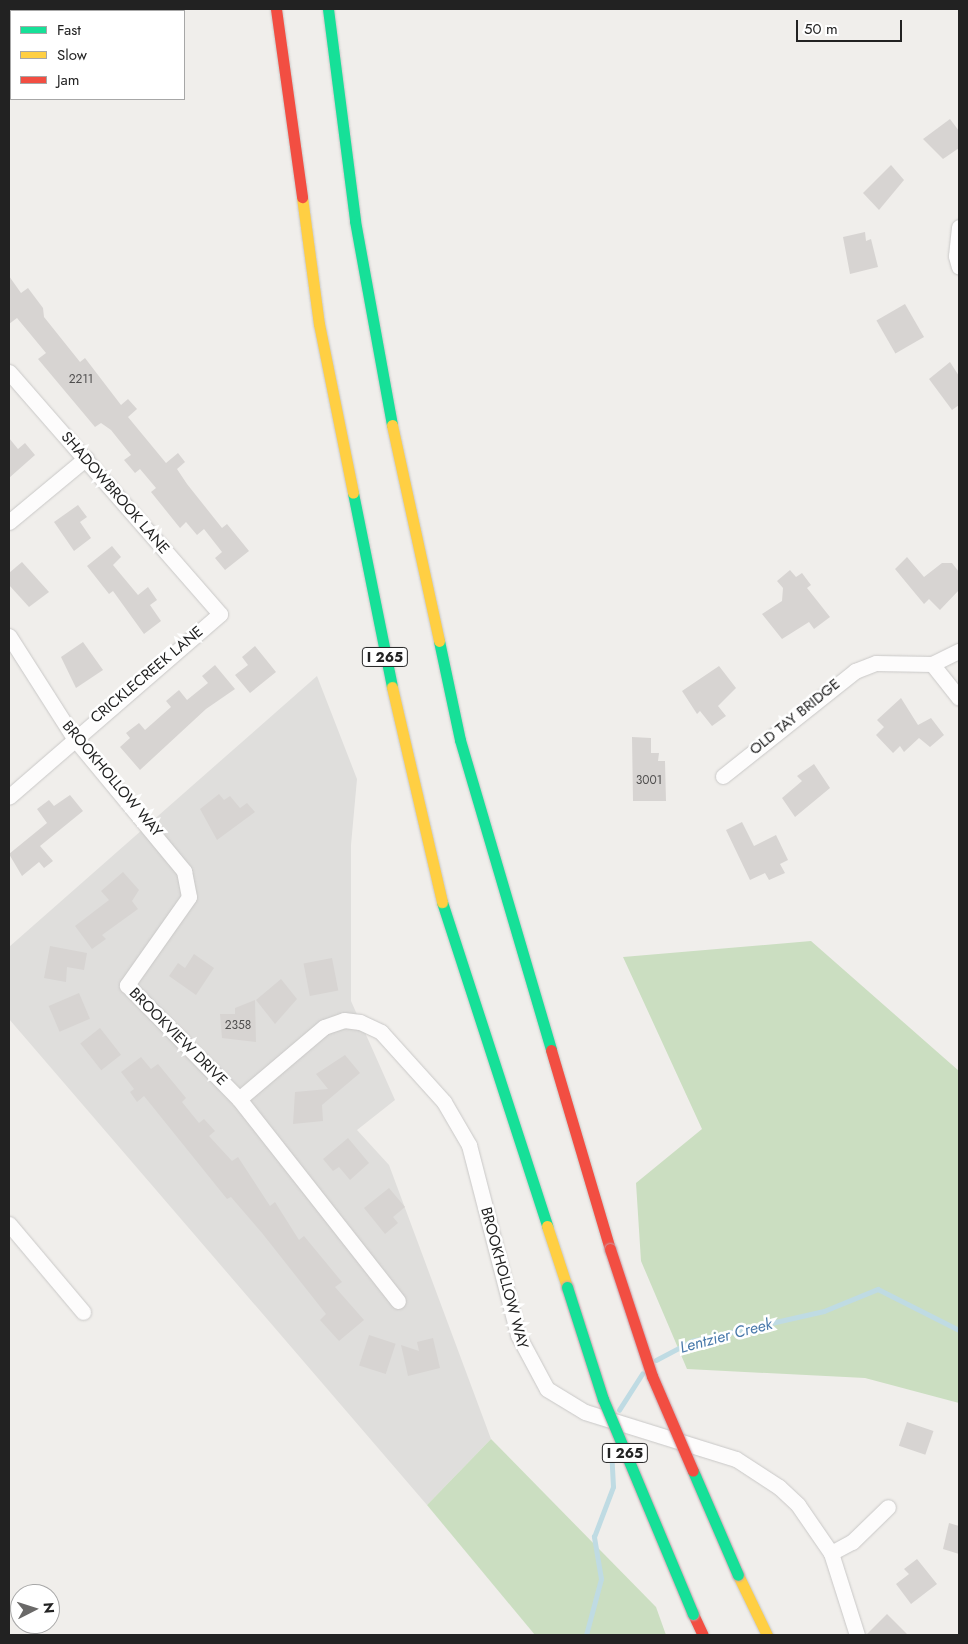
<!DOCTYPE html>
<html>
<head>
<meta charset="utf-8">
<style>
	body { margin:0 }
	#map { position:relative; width:968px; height:1644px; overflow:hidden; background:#f0eeeb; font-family:Jost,sans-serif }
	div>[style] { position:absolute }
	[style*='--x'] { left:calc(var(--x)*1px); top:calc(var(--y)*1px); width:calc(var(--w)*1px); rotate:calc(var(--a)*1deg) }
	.residential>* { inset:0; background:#dfdedc }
	.forest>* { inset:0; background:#cbdec1 }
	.stream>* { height:4.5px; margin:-2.25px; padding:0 2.25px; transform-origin:2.25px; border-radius:2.25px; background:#bfdbe3 }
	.building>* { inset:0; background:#d7d4d2; transform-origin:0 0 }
	.roads { filter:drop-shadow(0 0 1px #c9c8c7) drop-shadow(0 0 1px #c9c8c7) }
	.street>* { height:15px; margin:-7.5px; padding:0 7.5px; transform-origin:7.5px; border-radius:7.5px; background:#fdfcfc }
	.fast>* { height:11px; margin:-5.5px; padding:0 5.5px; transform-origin:5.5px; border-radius:5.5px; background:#16e098 }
	.slow>* { height:11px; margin:-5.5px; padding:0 5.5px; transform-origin:5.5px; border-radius:5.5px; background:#ffcf43 }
	.jam>* { height:11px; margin:-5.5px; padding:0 5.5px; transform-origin:5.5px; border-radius:5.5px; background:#f24e42 }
	.bridges { filter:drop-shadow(0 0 1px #c5a2ac) drop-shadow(0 0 1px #c5a2ac) }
	.fast-bridge>* { height:11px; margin:-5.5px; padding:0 5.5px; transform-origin:5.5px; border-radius:5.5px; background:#16e098 }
	.jam-bridge>* { height:11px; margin:-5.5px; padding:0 5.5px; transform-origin:5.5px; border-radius:5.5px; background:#f24e42 }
	span { translate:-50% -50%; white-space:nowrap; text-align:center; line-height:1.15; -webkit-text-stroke:5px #fff; paint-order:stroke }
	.number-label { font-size:12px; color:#4f4e4e }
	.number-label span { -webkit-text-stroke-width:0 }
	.shield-label span { padding:1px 4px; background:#fff; border:1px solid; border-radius:4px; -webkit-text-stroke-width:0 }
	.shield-label { font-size:14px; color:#222; font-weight:700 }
	.street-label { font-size:15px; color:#222 }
	.water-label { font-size:16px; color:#4a7aab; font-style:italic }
	.frame { position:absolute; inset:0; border:10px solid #222; pointer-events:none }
	.legend { position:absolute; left:10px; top:10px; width:175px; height:90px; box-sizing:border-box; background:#fff; border:1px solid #a7a7a7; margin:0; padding:6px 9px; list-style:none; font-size:15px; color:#222 }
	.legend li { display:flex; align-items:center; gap:10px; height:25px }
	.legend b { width:25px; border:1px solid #a7a7a7 }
	.north { position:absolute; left:10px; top:1584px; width:50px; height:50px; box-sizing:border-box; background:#fff; border:1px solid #a7a7a7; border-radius:50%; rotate:85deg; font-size:14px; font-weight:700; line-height:20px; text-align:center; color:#222 }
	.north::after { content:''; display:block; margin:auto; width:18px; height:22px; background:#6a6968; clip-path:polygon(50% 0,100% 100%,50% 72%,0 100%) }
	.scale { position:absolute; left:796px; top:20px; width:106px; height:22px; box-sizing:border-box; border:2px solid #222; border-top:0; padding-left:6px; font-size:15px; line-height:18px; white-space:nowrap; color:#222; -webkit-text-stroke:4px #fff; paint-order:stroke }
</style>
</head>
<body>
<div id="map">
	<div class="residential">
		<div style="clip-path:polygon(317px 676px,357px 779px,351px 845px,351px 1001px,395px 1100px,357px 1130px,389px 1165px,491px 1439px,427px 1505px,9px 1019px,9px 947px)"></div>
	</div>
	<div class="forest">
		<div style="clip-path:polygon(811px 941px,959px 1071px,959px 1403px,865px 1378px,687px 1369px,641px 1261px,636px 1183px,702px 1129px,623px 957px)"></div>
		<div style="clip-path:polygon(491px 1439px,656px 1607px,666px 1635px,535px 1635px,427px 1505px)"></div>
	</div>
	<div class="stream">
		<div style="--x:656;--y:1360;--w:41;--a:-27.8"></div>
		<div style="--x:692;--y:1341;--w:135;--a:-12.8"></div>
		<div style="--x:824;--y:1311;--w:58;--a:-22.2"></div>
		<div style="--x:878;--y:1289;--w:91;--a:26.8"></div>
		<div style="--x:619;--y:1410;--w:43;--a:-57.4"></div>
		<div style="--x:586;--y:1635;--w:58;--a:-75"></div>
		<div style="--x:601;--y:1579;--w:43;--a:-99.5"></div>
		<div style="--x:594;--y:1537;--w:53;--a:-69.2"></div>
		<div style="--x:613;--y:1487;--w:39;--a:-93"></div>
	</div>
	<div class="building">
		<div style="clip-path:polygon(950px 119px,959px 131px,959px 148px,943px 159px,923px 139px)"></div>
		<div style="clip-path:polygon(891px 165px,904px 180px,879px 210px,863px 193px)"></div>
		<div style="clip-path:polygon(865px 232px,866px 241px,871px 239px,878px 267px,850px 274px,843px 237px)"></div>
		<div style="clip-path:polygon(9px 276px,21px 293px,28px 288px,43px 308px,44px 317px,80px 362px,85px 358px,121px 405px,128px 399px,137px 409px,128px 417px,166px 463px,178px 453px,185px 462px,177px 469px,187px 484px,222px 528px,227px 524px,249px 551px,225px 570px,215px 558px,222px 552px,204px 529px,197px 535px,186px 522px,180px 528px,151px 492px,156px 488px,140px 469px,135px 473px,124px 460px,131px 455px,111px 430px,101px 423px,95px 427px,38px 359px,46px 353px,17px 318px,9px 324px)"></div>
		<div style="left:905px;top:304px;width:38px;height:33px;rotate:60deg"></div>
		<div style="clip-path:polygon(950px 362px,959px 376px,959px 405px,952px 410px,929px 379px)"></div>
		<div style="clip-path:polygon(9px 438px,18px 449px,25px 443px,35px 455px,9px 478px)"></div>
		<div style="clip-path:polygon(78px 505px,87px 517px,80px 522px,91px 538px,74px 551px,54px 522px)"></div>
		<div style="clip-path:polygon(112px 546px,121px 557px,113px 565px,138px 595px,148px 587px,157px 600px,150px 605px,161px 621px,144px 634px,113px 591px,109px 594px,87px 566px)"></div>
		<div style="clip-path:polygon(907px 557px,924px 577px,942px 563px,952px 563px,959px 572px,959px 590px,940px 610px,929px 599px,924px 604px,895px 569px)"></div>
		<div style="clip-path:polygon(22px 562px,49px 592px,29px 607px,9px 585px,9px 573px)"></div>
		<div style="clip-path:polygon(790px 570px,796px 577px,802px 573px,811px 585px,807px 588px,830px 617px,814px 629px,809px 622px,782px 639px,762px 614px,782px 601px,783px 588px,777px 581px)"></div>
		<div style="clip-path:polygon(83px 642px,103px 670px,76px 688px,61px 657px)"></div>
		<div style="clip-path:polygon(255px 646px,276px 672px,250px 693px,235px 675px,248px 665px,242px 657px)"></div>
		<div style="clip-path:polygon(215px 665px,235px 689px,206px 709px,140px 770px,120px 747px,130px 738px,126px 733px,139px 723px,145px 730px,171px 707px,166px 701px,179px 690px,187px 700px,208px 683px,202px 676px)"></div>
		<div style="clip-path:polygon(719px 666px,736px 688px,718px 706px,726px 716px,712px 726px,700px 711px,697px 714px,682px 691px)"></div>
		<div style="clip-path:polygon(901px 698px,918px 725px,931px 718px,944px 735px,930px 747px,919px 738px,904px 752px,900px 746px,893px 753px,876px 735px,884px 727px,877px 720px)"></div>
		<div style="clip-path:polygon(632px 737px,651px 738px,651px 753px,659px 753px,658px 761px,665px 761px,666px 801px,633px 801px)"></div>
		<div style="clip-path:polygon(814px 764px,830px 788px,795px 817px,782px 798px,802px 781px,797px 776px)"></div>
		<div style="clip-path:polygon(219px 794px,224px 800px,230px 796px,240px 808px,247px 803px,255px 812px,217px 840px,200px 809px)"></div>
		<div style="clip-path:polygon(70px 795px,83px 811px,40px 846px,53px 861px,44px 868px,39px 862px,22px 876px,9px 854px,47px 823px,37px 809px,49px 800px,54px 806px)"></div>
		<div style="clip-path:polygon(742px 822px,754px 846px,776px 835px,788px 860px,780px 864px,785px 873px,769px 880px,765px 873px,750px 880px,726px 830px)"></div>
		<div style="clip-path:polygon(123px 872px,139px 890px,132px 901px,138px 909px,102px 935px,106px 939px,92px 949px,75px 926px,109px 900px,101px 891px)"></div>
		<div style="clip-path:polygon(50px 946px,87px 953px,84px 970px,67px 967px,66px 982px,44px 978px)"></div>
		<div style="clip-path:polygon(194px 954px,214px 968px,196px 995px,169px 976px,178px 963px,185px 968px)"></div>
		<div style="left:332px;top:958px;width:33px;height:29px;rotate:79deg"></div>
		<div style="clip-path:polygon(281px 979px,297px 999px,275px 1024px,256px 1000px)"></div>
		<div style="left:79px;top:993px;width:28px;height:33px;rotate:67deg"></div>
		<div style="clip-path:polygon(255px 1000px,256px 1042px,222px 1038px,220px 1014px,235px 1014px,235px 1008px)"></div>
		<div style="left:100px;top:1028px;width:34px;height:25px;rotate:52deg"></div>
		<div style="clip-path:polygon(345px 1055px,360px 1073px,322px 1105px,323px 1121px,293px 1124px,295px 1092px,328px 1089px,316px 1074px)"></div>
		<div style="clip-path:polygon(141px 1057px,151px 1069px,158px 1064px,186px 1098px,182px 1102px,199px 1123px,204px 1119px,215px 1131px,209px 1136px,232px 1161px,238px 1157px,270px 1206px,275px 1202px,299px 1240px,304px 1236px,342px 1282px,335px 1287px,364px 1320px,339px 1341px,320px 1320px,326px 1314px,262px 1233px,231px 1197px,227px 1199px,144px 1096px,137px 1102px,130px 1092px,134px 1089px,121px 1072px)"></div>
		<div style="clip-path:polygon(348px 1138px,369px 1163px,350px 1180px,339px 1167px,333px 1171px,323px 1159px)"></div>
		<div style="clip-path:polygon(389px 1188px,405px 1207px,393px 1217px,398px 1223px,385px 1234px,364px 1208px)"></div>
		<div style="left:369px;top:1335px;width:28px;height:32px;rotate:18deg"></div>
		<div style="clip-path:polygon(433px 1338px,440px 1368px,408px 1376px,401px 1345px,419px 1351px,417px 1342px)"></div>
		<div style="left:907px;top:1422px;width:28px;height:25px;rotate:19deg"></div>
		<div style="clip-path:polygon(949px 1523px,959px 1526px,959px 1554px,943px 1549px)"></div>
		<div style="clip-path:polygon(917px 1559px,937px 1584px,911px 1604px,896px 1584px,909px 1574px,904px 1569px)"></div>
		<div style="clip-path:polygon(887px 1614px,908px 1635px,866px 1635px)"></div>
	</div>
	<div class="roads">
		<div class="street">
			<div style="--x:80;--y:11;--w:4;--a:-34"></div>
			<div style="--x:9;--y:73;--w:3;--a:-45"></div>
			<div style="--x:959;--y:227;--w:29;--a:96"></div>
			<div style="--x:956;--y:256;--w:11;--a:75"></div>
			<div style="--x:9;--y:372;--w:321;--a:48.9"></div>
			<div style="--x:220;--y:614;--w:279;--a:139.1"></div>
			<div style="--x:9;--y:522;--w:100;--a:-39.7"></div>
			<div style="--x:9;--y:636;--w:121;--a:57.5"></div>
			<div style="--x:74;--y:738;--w:173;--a:50.4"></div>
			<div style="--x:184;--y:871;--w:26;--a:79"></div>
			<div style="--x:189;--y:897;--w:108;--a:125.2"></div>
			<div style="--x:127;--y:985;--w:160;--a:45.5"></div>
			<div style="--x:239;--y:1099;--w:257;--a:51.8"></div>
			<div style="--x:932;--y:664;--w:43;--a:51.5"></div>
			<div style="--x:723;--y:776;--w:169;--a:-38.5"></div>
			<div style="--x:855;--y:671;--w:22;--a:-21"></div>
			<div style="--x:876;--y:663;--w:56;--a:1"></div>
			<div style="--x:932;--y:664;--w:30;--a:-26"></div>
			<div style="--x:239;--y:1099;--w:111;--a:-40.3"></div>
			<div style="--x:324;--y:1027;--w:21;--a:-19"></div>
			<div style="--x:344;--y:1020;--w:16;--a:7"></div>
			<div style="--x:360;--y:1022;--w:23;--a:25"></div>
			<div style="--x:381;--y:1032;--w:94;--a:48"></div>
			<div style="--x:444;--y:1102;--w:50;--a:59.8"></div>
			<div style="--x:469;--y:1145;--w:196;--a:75.5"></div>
			<div style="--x:518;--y:1335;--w:61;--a:61.8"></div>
			<div style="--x:547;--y:1389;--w:44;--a:31.2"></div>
			<div style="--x:585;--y:1412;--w:158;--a:17.3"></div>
			<div style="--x:736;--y:1459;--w:51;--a:33.1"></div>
			<div style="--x:779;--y:1487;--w:26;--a:43"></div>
			<div style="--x:798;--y:1505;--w:58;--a:55.5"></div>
			<div style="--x:831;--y:1553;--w:86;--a:72.4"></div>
			<div style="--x:9;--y:1224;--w:115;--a:49.9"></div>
			<div style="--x:831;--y:1553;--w:24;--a:-28"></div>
			<div style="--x:852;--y:1542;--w:50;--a:-44.2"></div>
		</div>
		<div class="fast">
			<div style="--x:328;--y:9;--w:214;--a:82.7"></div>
			<div style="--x:355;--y:221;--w:207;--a:79.7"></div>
			<div style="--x:353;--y:493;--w:198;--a:78.6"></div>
			<div style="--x:439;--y:641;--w:101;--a:78"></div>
			<div style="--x:460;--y:740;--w:323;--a:73.6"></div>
			<div style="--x:442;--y:902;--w:341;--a:72"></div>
		</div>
		<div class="slow">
			<div style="--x:302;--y:197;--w:128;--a:82.4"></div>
			<div style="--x:319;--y:324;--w:172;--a:78.6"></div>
			<div style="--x:392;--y:425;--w:221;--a:77.7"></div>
			<div style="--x:392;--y:687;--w:221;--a:76.9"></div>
			<div style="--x:547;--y:1226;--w:64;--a:71.8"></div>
			<div style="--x:738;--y:1575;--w:67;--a:64.2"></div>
		</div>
		<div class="jam">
			<div style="--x:276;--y:9;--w:190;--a:82.1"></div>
			<div style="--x:551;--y:1050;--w:208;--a:73.5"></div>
			<div style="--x:693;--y:1614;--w:23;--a:65"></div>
		</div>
	</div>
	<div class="bridges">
		<div class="fast-bridge">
			<div style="--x:567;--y:1287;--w:118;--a:72.2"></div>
			<div style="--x:603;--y:1399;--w:233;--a:67.3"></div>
			<div style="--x:693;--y:1471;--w:113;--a:66.6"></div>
		</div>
		<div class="jam-bridge">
			<div style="--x:610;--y:1249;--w:134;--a:71.7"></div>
			<div style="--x:652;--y:1376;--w:103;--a:66.7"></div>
		</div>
	</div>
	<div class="number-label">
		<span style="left:81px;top:380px">2211</span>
		<span style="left:649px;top:781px">3001</span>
		<span style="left:238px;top:1026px">2358</span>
	</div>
	<div class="shield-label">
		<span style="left:385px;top:657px">I 265</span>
		<span style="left:625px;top:1453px">I 265</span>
	</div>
	<div class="street-label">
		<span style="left:115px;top:493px;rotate:49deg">SHADOWBROOK LANE</span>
		<span style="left:147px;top:675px;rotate:-40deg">CRICKLECREEK LANE</span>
		<span style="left:795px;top:717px;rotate:-39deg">OLD TAY BRIDGE</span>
		<span style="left:112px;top:779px;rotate:50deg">BROOKHOLLOW WAY</span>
		<span style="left:178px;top:1037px;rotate:45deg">BROOKVIEW DRIVE</span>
		<span style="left:504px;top:1278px;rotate:75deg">BROOKHOLLOW WAY</span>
	</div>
	<div class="water-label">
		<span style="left:726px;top:1336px;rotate:-15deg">Lentzier Creek</span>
	</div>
	<div class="frame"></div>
	<ul class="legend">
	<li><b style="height:6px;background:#16e098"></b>Fast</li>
	<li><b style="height:6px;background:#ffcf43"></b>Slow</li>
	<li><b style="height:6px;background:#f24e42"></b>Jam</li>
	</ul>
	<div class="north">N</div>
	<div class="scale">50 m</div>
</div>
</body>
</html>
